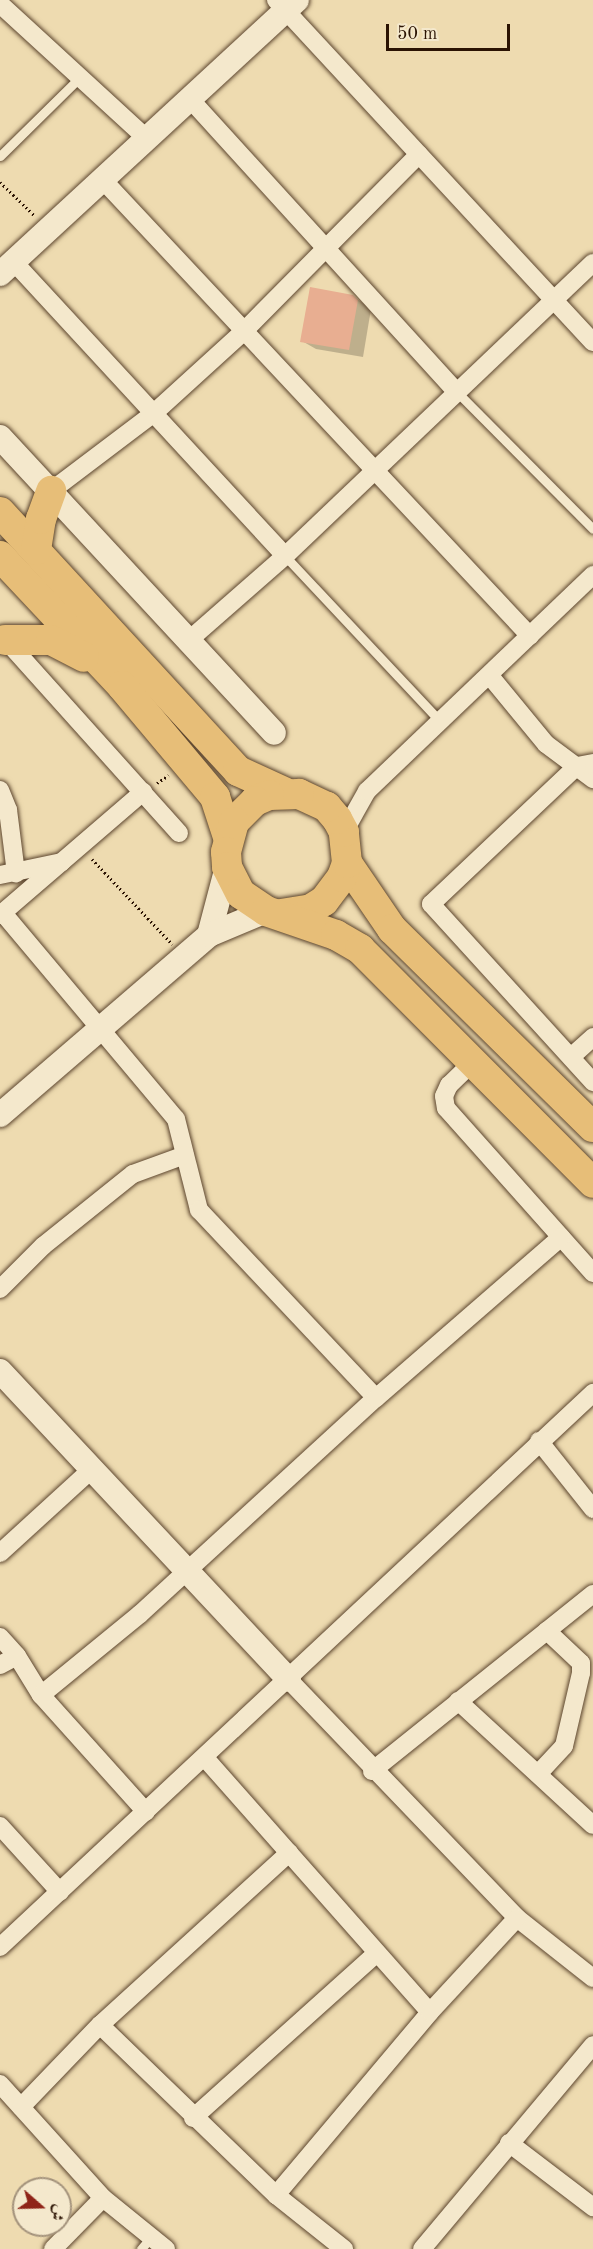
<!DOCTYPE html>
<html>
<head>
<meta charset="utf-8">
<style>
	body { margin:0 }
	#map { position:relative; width:593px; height:2249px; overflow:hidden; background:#eedbb0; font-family:"Old Standard TT",Amiri,serif }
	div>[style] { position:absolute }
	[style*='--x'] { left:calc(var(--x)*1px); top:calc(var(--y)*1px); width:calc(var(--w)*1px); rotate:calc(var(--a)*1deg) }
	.shadow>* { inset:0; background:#0003 }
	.building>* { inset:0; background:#e8ae91 }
	.path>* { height:3px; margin-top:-1.5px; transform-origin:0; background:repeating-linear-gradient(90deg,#2b1303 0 1.5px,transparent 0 4.5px) }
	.roads { filter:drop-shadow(0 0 2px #5c452e) drop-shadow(0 0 2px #5c452e) }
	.service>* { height:9px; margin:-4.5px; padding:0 4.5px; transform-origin:4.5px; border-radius:4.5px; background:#f4e8cc }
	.minor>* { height:18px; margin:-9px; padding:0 9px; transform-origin:9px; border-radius:9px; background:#f4e8cc }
	.tertiary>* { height:24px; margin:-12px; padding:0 12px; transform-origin:12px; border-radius:12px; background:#f4e8cc }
	.primary>* { height:30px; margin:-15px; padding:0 15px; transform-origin:15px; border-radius:15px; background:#e7be78 }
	span { translate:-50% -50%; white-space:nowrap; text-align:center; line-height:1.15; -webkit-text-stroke:4.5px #f4e8cc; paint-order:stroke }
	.north { position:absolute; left:12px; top:2177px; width:60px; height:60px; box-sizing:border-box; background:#f4e8cc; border:2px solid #a4937c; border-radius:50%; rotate:110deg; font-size:16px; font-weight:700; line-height:24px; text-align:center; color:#2b1303 }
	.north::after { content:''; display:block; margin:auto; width:21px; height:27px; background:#8f2418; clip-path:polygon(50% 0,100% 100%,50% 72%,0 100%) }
	.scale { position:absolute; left:386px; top:24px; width:124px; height:27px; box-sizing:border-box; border:3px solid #2b1303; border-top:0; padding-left:8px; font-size:18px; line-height:21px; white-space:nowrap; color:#2b1303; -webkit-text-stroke:4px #f4e8cc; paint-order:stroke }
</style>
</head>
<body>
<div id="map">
	<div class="shadow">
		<div style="clip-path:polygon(353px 296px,371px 309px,363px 357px,316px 349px,302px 341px)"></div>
	</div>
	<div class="building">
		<div style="clip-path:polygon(310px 287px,353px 295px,358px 300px,349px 350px,300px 342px)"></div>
	</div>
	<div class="path">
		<div style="--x:0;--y:182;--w:49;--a:44.2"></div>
		<div style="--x:157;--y:783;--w:14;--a:-34"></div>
		<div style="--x:92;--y:859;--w:117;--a:46.7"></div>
	</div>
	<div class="roads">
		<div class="service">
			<div style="--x:0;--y:156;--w:112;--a:-44.6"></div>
			<div style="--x:456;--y:391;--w:194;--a:45.2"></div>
			<div style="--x:285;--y:556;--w:225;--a:46.8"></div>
			<div style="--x:141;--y:2249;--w:16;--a:-50"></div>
		</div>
		<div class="minor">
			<div style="--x:276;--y:0;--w:466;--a:47.2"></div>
			<div style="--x:0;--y:4;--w:198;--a:42.5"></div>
			<div style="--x:190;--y:99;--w:395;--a:47.7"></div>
			<div style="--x:102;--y:179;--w:626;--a:46.88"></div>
			<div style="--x:13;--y:261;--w:401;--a:47.3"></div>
			<div style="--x:51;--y:491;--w:129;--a:-37.1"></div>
			<div style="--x:154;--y:413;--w:120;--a:-42.3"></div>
			<div style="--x:243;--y:332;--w:250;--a:-45.3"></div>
			<div style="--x:4;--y:638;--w:262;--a:48.1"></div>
			<div style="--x:189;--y:640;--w:128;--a:-41.2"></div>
			<div style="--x:285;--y:556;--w:425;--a:-43.6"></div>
			<div style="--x:490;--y:676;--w:88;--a:50.5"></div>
			<div style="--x:546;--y:744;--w:59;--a:36.7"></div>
			<div style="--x:593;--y:763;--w:16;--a:169"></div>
			<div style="--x:577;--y:766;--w:201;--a:136.6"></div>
			<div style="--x:431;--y:904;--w:241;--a:47.7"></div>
			<div style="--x:0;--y:790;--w:22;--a:68"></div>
			<div style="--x:8;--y:810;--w:64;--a:82.8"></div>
			<div style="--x:344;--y:832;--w:47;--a:-60.7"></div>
			<div style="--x:367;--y:791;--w:313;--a:-43.7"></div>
			<div style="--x:0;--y:875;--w:63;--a:-11.8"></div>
			<div style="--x:3;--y:913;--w:269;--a:50"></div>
			<div style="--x:176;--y:1119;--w:94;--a:75.8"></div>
			<div style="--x:199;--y:1210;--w:258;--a:46.7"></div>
			<div style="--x:0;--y:915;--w:189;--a:-40.7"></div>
			<div style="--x:571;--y:1057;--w:30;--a:-42"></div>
			<div style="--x:473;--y:1062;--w:33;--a:136"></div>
			<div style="--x:449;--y:1085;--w:12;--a:114"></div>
			<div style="--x:444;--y:1096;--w:12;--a:81"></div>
			<div style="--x:446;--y:1108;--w:221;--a:48.3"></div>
			<div style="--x:0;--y:1289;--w:61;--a:-45"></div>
			<div style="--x:43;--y:1246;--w:115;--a:-38.7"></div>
			<div style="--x:133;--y:1174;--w:55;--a:-20.1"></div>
			<div style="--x:539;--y:1441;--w:87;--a:51.5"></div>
			<div style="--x:0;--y:1553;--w:123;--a:-42.4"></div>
			<div style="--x:0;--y:1637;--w:25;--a:48"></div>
			<div style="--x:17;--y:1656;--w:46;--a:58.4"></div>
			<div style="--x:41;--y:1695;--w:157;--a:48.1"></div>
			<div style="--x:0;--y:1665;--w:19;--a:-28"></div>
			<div style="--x:289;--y:1680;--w:330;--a:46.2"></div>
			<div style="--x:517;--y:1918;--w:97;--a:38.3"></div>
			<div style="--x:41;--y:1695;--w:128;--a:-39.3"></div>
			<div style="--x:140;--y:1614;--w:320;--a:-42.5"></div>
			<div style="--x:376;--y:1398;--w:245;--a:-41"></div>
			<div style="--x:458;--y:1701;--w:183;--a:42.6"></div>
			<div style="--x:205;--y:1758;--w:339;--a:48.5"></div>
			<div style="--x:372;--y:1771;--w:283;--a:-38.7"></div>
			<div style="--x:538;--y:1774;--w:38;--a:-47"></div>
			<div style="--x:564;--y:1746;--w:75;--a:-76.9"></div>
			<div style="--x:581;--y:1673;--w:10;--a:-90"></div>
			<div style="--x:581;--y:1663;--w:47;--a:-136.7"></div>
			<div style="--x:0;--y:1826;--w:89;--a:47.7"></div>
			<div style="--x:0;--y:1947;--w:812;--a:-43.05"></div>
			<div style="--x:100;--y:2025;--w:245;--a:44"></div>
			<div style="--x:276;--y:2195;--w:87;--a:38.5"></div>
			<div style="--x:0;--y:2084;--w:154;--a:47.9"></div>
			<div style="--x:103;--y:2198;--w:81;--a:39"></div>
			<div style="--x:21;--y:2107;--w:114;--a:-46.1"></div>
			<div style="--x:100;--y:2025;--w:256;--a:-42.3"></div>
			<div style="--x:193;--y:2118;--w:247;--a:-41.9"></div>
			<div style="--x:509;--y:2143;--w:106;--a:37.3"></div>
			<div style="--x:276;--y:2195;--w:239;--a:-49.9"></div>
			<div style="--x:430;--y:2012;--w:128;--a:-47.2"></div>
			<div style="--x:53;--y:2249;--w:71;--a:-45.6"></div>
			<div style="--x:422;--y:2249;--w:266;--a:-50"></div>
		</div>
		<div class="tertiary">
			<div style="--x:0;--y:274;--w:404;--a:-42.7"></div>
			<div style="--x:0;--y:437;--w:403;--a:47.2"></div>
			<div style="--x:209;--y:935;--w:70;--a:-75.2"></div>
			<div style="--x:0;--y:1115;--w:276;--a:-40.7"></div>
			<div style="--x:209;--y:935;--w:62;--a:-22.8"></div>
			<div style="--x:0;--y:1371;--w:423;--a:46.9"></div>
		</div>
		<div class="primary">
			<div style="--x:0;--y:512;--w:352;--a:47.4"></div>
			<div style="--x:238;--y:771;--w:51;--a:24.5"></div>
			<div style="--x:36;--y:550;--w:31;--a:-81"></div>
			<div style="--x:41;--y:519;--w:30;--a:-70"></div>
			<div style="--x:0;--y:556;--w:178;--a:46.8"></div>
			<div style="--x:122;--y:686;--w:145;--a:50"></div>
			<div style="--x:215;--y:797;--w:42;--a:72"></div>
			<div style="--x:5;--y:640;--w:46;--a:0"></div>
			<div style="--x:51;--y:640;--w:37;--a:27"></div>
			<div style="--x:347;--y:863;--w:80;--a:55.7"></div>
			<div style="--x:392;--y:929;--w:282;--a:44.6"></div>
			<div style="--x:281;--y:914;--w:30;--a:-9"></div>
			<div style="--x:311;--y:909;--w:15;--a:-32"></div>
			<div style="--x:324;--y:901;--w:30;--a:-53"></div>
			<div style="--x:342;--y:877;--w:15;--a:-70"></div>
			<div style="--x:347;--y:863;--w:31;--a:-96"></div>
			<div style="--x:344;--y:832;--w:15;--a:-118"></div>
			<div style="--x:337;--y:819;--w:16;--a:-130"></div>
			<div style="--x:327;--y:807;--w:31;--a:-155"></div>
			<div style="--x:299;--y:794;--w:30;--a:178"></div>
			<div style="--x:269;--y:795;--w:15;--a:157"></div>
			<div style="--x:255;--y:801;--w:30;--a:135"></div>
			<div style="--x:234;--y:822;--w:31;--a:105"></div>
			<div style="--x:226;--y:852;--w:15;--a:86"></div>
			<div style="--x:227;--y:867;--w:30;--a:63"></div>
			<div style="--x:241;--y:894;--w:30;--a:34"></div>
			<div style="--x:266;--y:911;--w:74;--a:18.9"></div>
			<div style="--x:336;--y:935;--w:28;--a:30"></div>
			<div style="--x:360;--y:949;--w:330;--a:45.1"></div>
		</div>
	</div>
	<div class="north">ش</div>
	<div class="scale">50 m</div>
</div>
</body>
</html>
